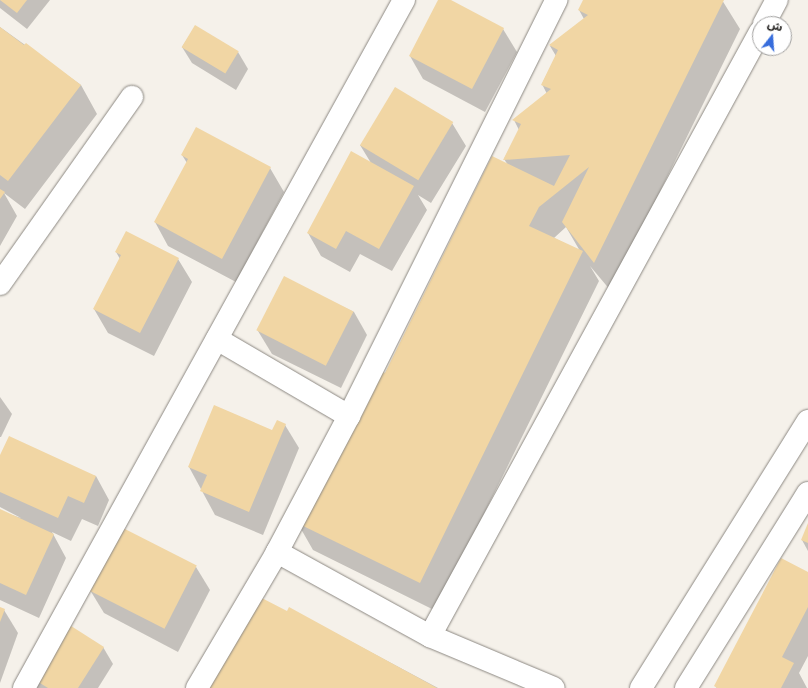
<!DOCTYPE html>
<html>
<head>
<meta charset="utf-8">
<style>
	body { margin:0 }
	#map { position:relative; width:808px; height:688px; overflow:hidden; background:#f5f1ea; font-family:Lato,"Noto Sans Arabic",sans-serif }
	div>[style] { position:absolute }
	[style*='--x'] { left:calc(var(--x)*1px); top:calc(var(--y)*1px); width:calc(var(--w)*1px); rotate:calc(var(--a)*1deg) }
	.shadow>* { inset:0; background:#0003 }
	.building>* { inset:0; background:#f1d6a4; transform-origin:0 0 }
	.roads { filter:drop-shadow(0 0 1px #8c8882) drop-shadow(0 0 1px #8c8882) }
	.minor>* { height:22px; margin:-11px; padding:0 11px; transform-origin:11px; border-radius:11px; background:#fff }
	span { translate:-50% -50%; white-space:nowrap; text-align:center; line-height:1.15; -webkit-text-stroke:3px #fff; paint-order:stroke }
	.north { position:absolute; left:752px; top:16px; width:40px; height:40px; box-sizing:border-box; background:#fff; border:1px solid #a1a09f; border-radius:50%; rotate:17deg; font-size:11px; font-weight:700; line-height:16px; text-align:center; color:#141210 }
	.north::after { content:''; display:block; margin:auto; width:14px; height:18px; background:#376ddc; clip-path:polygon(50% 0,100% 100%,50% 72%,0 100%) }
</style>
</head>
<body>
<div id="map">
	<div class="shadow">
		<div style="clip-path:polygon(0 0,50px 0,27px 29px,0 8px)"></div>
		<div style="clip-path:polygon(439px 0,449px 0,503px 29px,517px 52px,485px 112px,423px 79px,410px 56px)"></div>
		<div style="clip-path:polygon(evenodd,584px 0,722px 0,740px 29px,611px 291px,590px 266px,599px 281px,436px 611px,313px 550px,297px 522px,508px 165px,504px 159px,519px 130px,514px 120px,547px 94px,542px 84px,556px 56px,550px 46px,584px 19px,579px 10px,584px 0,566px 227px,580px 251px,554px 238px,566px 227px)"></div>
		<div style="clip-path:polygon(0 27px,81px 85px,97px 114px,25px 209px,4px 193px,17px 216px,0 246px)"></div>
		<div style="clip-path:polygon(195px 27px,238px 52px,248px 69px,236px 90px,192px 63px,182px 47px)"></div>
		<div style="clip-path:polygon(452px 123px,466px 146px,431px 203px,418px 195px,427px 210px,392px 271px,360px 254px,350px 272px,321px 256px,308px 233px,371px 163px,360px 145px)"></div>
		<div style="clip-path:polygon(182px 155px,270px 168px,284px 192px,236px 282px,168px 246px,155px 222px,187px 163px)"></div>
		<div style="clip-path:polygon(116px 252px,178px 259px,192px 282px,154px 356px,108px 333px,94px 309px,120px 259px)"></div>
		<div style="clip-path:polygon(284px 278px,354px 312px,367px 335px,341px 388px,272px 354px,258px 331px)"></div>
		<div style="clip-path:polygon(0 397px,12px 414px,1px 437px,0 437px)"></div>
		<div style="clip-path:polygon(285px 425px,299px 448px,263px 535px,215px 515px,189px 467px)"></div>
		<div style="clip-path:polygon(0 457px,96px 476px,109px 500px,98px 526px,82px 519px,71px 541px,52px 532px,66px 558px,39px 618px,0 600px,0 511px,21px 518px,0 507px)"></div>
		<div style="clip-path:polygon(808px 525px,808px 551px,802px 540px)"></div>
		<div style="clip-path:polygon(196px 567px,210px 590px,178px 652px,104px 613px,90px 590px)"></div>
		<div style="clip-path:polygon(808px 573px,808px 656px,799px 673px,807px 688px,716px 688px)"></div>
		<div style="clip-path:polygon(0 608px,4px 610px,18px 633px,0 683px)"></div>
		<div style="clip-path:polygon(290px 609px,438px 688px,203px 688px)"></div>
		<div style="clip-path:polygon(103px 647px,113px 664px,98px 688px,33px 688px,24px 672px)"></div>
	</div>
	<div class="building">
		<div style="clip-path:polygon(0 0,27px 0,17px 13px)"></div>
		<div style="clip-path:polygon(438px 0,451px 0,504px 28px,472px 89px,409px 56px)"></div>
		<div style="clip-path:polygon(583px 0,724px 0,594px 263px,562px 222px,589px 167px,539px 207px,529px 226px,583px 251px,420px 583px,295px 522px,374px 367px,385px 373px,492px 156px,554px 186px,570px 155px,503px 160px,521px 124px,512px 120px,551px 89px,541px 85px,558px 50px,549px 45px,588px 15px,578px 10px)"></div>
		<div style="left:195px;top:25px;width:51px;height:26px;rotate:31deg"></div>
		<div style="clip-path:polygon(0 27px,24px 45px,26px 43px,81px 85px,8px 181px,0 175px)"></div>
		<div style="left:395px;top:87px;width:68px;height:68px;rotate:31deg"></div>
		<div style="clip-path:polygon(196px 127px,271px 167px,222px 259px,154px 222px,188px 159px,181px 155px)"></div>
		<div style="clip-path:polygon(351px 151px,414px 186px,379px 249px,346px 231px,336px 249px,307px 233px)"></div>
		<div style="clip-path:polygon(0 189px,5px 192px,0 199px)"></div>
		<div style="clip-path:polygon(126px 231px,179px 258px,140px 333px,93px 309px,121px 255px,115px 252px)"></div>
		<div style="left:284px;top:276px;width:78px;height:61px;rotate:27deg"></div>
		<div style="clip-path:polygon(214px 405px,272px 430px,277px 420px,286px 424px,249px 512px,200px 491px,207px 475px,188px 467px)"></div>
		<div style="clip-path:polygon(9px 436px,96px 476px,84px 503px,68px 496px,58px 518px,0 492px,0 455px)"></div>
		<div style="clip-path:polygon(0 509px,54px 534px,26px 595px,0 583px)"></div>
		<div style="clip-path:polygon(808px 523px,808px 543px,801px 540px)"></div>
		<div style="left:121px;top:527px;width:85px;height:71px;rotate:27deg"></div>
		<div style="clip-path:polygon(781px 558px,808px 572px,808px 607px,782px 657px,794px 663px,781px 688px,717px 688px,714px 686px)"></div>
		<div style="clip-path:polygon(252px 593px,287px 611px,289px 607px,437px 688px,202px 688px)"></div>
		<div style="clip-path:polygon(0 607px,5px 609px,0 622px)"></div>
		<div style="clip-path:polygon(57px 617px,104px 647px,78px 688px,48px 688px,22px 672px)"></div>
	</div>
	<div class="roads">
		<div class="minor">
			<div style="--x:764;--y:24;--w:27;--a:-62"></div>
			<div style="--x:0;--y:284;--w:229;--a:-54.8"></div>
			<div style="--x:217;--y:339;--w:153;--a:30.3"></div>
			<div style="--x:277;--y:552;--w:175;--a:28.8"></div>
			<div style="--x:430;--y:636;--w:134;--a:22.8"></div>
			<div style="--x:430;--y:636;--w:688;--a:-61.35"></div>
			<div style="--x:24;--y:688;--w:786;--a:-61.09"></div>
			<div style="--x:197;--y:688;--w:158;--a:-59.5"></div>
			<div style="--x:277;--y:552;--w:154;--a:-62.1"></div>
			<div style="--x:349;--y:416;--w:465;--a:-63.5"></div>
			<div style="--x:641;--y:688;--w:315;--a:-58"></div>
			<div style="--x:686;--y:688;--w:230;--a:-58"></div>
		</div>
	</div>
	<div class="north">ش</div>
</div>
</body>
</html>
